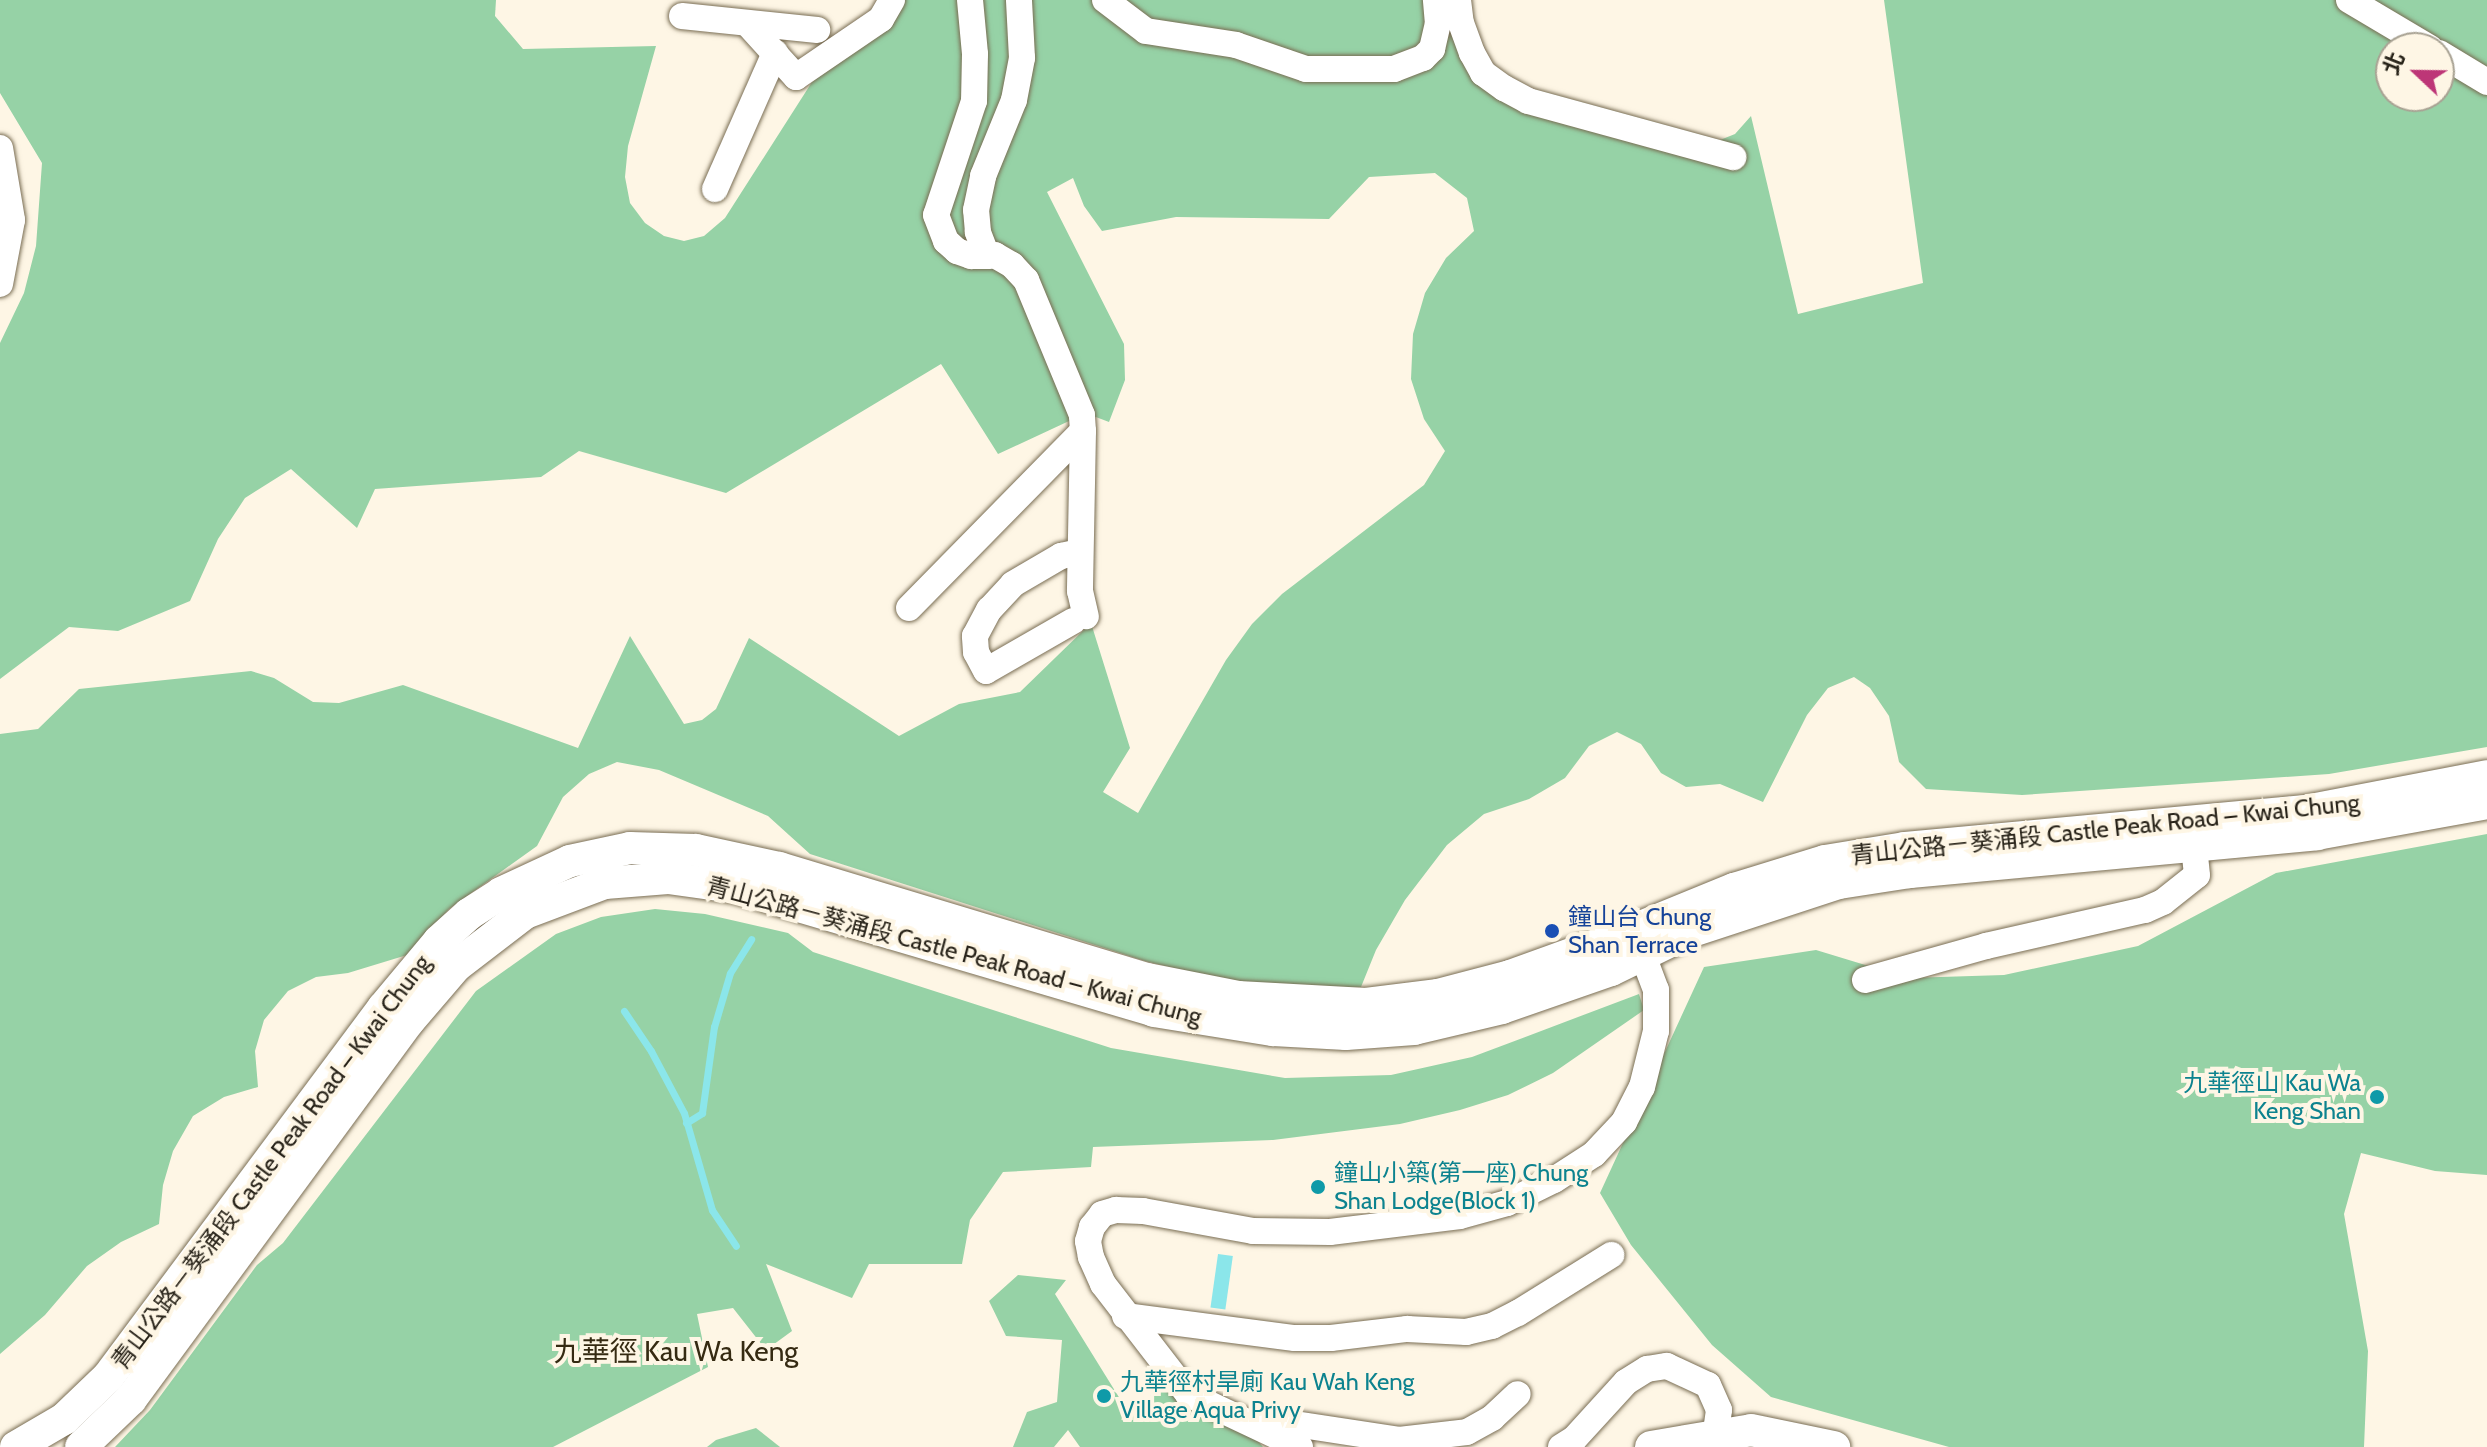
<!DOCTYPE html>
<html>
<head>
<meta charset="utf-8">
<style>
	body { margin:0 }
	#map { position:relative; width:2487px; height:1447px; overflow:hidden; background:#fef6e5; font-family:Cabin,"Noto Sans TC",sans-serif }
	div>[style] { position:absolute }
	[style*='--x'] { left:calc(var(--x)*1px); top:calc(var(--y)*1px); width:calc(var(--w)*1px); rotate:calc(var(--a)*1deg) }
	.forest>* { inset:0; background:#96d2a6 }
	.water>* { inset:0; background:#8be6ea; transform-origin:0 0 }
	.stream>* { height:7px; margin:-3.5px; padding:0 3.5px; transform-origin:3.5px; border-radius:3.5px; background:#8be6ea }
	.roads { filter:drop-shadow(0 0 2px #796d53) drop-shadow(0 0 2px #796d53) }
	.minor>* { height:26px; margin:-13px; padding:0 13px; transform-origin:13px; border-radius:13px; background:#fff }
	.major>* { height:32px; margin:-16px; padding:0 16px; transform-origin:16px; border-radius:16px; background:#fff }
	.dots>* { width:22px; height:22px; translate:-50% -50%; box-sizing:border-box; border:4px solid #fef6e5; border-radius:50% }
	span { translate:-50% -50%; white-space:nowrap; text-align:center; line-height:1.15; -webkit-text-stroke:8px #fef6e5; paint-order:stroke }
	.street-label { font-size:24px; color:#282319 }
	.transit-label { font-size:24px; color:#164399 }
	.left { translate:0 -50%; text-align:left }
	.culture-label { font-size:24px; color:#0d838f }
	.right { translate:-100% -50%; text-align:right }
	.quarter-label { font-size:28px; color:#352a12 }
	.north { position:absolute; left:2375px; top:32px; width:80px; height:80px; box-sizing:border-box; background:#fef6e5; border:2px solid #a8a293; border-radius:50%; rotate:292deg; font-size:22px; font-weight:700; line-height:32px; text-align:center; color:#282319 }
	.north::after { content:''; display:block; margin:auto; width:28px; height:36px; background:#bd3677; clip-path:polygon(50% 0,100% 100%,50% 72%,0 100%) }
</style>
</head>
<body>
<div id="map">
	<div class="forest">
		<div style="clip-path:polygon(evenodd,0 0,496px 0,495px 16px,523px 49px,656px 46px,628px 146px,625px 177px,630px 203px,645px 223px,664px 236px,684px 241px,704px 236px,725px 218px,812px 82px,881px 32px,903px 0,1466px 0,1478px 46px,1504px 81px,1720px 140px,1735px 134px,1751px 116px,1798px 314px,1923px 283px,1884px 0,2487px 0,2487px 747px,2329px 774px,2022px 795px,1926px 789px,1899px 762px,1889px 716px,1870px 688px,1854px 677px,1828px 688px,1807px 715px,1763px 802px,1720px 784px,1686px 787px,1661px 773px,1641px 744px,1617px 732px,1589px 746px,1565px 778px,1529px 799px,1484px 814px,1447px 845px,1405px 900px,1376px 950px,1361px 987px,1307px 989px,1225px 981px,1145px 961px,810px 854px,768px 816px,659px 770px,617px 762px,589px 774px,563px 797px,537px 846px,449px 909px,407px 955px,348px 973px,316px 977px,288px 991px,264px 1020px,255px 1051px,258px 1087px,224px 1097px,193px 1116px,173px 1151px,163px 1185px,159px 1224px,121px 1242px,87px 1266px,45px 1315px,0 1354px,0 734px,38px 729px,79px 689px,251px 671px,274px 678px,313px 702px,339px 703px,403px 685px,578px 748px,630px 636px,684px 724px,702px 720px,716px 709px,749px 638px,899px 736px,959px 704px,1020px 692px,1091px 623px,1130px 748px,1103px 792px,1138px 813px,1226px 660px,1252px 624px,1282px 594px,1424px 485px,1445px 451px,1424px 419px,1411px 379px,1413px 334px,1425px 293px,1446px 258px,1474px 231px,1467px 198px,1435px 173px,1369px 177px,1329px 219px,1176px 217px,1102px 231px,1084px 206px,1073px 178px,1047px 192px,1124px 344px,1125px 380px,1109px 422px,1088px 414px,1082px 415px,998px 454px,941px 364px,726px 493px,579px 451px,541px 477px,375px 489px,357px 528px,291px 469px,245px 498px,218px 539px,190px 601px,118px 631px,69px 627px,0 679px,0 343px,24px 293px,36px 246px,42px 163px,0 93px,0 0,2391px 48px,2439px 48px,2439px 96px,2391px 96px,2391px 48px)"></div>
		<div style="clip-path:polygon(2487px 834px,2487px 1175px,2435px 1171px,2361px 1153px,2344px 1214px,2368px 1351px,2364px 1447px,1949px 1447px,1771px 1397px,1712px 1345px,1631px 1245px,1600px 1193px,1704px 967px,1816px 950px,1908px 978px,2004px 975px,2138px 946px,2276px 873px)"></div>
		<div style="clip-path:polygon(655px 909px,705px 914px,788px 933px,813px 952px,1111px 1048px,1285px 1078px,1391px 1075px,1472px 1057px,1639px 994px,1644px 1010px,1553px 1073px,1508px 1095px,1460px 1110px,1400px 1124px,1273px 1140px,1093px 1147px,1091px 1167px,1003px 1172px,970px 1220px,962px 1264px,869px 1264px,852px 1298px,766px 1264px,792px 1331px,766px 1350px,733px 1308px,697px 1314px,708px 1367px,553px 1447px,115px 1447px,150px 1410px,257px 1265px,283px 1243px,476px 991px,556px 934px,601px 917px)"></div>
		<div style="clip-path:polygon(1018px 1275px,1066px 1280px,1055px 1294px,1125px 1407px,1190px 1379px,1224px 1401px,1263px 1447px,1080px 1447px,1068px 1430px,1054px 1447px,1013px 1447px,1027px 1412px,1057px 1402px,1062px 1340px,1006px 1336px,989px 1301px)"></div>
		<div style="clip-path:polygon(756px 1428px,780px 1447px,707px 1447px,716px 1440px)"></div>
	</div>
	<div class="water">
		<div style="left:1218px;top:1254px;width:15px;height:54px;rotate:8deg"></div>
	</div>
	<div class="stream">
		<div style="--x:624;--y:1011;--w:48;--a:56"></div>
		<div style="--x:651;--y:1051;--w:70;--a:62"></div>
		<div style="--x:684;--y:1113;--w:101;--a:73.9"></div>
		<div style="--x:712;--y:1210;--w:43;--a:56.3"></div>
		<div style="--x:686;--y:1123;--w:19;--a:-32"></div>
		<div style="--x:702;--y:1113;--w:87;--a:-82.1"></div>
		<div style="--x:714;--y:1027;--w:56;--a:-73.5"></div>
		<div style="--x:730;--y:973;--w:40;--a:-58"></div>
	</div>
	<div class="roads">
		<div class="minor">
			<div style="--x:970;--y:0;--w:54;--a:84.7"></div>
			<div style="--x:975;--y:54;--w:47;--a:91.2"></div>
			<div style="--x:974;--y:101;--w:120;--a:108.4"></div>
			<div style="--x:936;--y:215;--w:28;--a:69"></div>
			<div style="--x:946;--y:241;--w:15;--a:42"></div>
			<div style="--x:957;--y:251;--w:15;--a:20"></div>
			<div style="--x:971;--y:256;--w:16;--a:0"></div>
			<div style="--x:987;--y:256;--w:26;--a:-111"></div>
			<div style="--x:978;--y:232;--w:22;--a:-95"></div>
			<div style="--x:976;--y:210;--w:35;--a:-78"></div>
			<div style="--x:983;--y:176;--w:82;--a:-67.8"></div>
			<div style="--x:1014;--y:100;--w:43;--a:-79.2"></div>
			<div style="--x:1022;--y:58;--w:58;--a:-93"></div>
			<div style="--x:1105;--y:0;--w:51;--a:37.1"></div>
			<div style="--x:1146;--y:31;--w:91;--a:8.8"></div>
			<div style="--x:1236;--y:45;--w:74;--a:18.9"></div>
			<div style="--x:1306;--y:69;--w:88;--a:0"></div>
			<div style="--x:1394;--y:69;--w:31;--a:-21"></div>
			<div style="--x:1423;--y:58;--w:13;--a:-45"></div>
			<div style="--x:1432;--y:49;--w:26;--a:-77"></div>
			<div style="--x:1438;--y:24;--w:24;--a:-95"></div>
			<div style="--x:1458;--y:0;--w:23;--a:83"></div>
			<div style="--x:1461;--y:23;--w:32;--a:70"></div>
			<div style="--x:1472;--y:53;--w:23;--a:61"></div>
			<div style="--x:1483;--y:73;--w:26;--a:36"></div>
			<div style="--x:1504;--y:88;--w:27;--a:28"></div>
			<div style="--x:1528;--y:101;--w:213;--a:15.3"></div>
			<div style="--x:2349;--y:0;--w:94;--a:30.7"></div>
			<div style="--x:682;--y:16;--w:136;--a:5.9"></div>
			<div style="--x:747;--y:23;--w:73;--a:47.8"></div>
			<div style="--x:796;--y:77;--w:103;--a:-34.3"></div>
			<div style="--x:881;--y:19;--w:22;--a:-60"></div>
			<div style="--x:2439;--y:53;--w:56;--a:31.1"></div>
			<div style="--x:0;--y:148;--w:73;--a:80.5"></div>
			<div style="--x:12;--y:220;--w:65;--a:100.6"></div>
			<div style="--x:715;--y:189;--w:149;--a:-66.2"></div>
			<div style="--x:1083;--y:431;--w:160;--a:91.1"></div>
			<div style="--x:1080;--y:591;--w:26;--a:77"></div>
			<div style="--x:909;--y:608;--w:248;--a:-45.5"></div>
			<div style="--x:1083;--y:431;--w:16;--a:-94"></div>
			<div style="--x:1082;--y:415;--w:146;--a:-112.5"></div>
			<div style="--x:1026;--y:280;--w:21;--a:-133"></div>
			<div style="--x:1012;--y:265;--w:20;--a:-150"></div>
			<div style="--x:995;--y:255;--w:8;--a:173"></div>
			<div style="--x:1073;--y:621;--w:100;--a:150.1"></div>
			<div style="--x:986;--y:671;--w:21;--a:-118"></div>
			<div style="--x:976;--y:652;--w:16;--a:-94"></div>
			<div style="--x:975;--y:636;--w:30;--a:-62"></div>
			<div style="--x:989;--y:610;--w:35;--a:-47"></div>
			<div style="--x:1013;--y:584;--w:56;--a:-30.3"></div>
			<div style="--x:1061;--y:556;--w:19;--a:-12"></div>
			<div style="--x:1865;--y:980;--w:126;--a:-15.7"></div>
			<div style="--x:1986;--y:946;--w:163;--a:-12.8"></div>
			<div style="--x:2145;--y:910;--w:20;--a:-24"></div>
			<div style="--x:2163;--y:902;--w:43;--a:-38.5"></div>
			<div style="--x:2197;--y:875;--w:28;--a:-96"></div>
			<div style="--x:1125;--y:1316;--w:171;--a:7.4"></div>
			<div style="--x:1295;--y:1338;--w:36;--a:0"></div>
			<div style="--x:1331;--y:1338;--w:77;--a:-6.8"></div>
			<div style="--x:1407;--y:1329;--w:59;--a:2.9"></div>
			<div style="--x:1466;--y:1332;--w:27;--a:-13"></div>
			<div style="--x:1492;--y:1326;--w:29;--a:-27"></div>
			<div style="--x:1518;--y:1313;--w:110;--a:-31.9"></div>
			<div style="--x:1257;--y:1424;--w:38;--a:0"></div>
			<div style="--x:1295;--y:1424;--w:105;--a:8.7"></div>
			<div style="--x:1399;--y:1440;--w:68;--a:-6.7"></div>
			<div style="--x:1467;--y:1432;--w:29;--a:-29"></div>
			<div style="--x:1492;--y:1418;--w:35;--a:-43"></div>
			<div style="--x:1300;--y:1447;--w:124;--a:-154.7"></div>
			<div style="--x:1188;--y:1394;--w:139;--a:-127.7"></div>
			<div style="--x:1103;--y:1284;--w:30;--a:-114"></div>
			<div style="--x:1091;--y:1257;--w:16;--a:-101"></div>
			<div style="--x:1088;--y:1241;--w:15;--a:-74"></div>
			<div style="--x:1092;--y:1227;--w:16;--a:-52"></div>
			<div style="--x:1102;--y:1214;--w:15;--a:-16"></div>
			<div style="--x:1116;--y:1210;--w:27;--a:2"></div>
			<div style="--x:1143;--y:1211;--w:112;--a:10.3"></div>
			<div style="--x:1253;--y:1231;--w:77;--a:0.7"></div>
			<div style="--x:1330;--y:1232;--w:131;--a:-7"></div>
			<div style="--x:1460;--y:1216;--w:49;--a:-15.5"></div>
			<div style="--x:1507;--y:1203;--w:52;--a:-26.1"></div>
			<div style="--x:1554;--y:1180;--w:48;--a:-33"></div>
			<div style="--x:1594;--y:1154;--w:44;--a:-46.8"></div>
			<div style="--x:1624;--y:1122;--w:39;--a:-63"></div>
			<div style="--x:1642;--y:1087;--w:58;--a:-76"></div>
			<div style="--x:1656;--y:1031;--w:41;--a:-90"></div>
			<div style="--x:1656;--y:990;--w:57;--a:-110.7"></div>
			<div style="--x:1561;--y:1447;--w:15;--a:-32"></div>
			<div style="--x:1574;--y:1439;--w:77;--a:-47.6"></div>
			<div style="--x:1626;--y:1382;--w:25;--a:-32"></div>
			<div style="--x:1647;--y:1369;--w:20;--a:-9"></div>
			<div style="--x:1667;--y:1366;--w:45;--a:24.9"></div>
			<div style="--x:1708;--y:1385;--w:27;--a:66"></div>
			<div style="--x:1719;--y:1410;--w:37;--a:98"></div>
		</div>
		<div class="major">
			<div style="--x:16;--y:1447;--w:56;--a:-30.3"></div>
			<div style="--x:64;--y:1419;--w:61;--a:-43.7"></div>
			<div style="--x:108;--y:1377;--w:460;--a:-53.3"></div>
			<div style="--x:383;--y:1008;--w:87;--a:-50.1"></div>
			<div style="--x:439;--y:941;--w:40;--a:-42"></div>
			<div style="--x:469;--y:914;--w:38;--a:-33"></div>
			<div style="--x:501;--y:893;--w:76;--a:-24.9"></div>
			<div style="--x:570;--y:861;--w:61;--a:-12.2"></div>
			<div style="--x:630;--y:848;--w:66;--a:1.7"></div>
			<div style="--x:696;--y:850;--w:85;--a:12.2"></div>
			<div style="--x:779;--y:868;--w:384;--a:16.8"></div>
			<div style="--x:1147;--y:979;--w:93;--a:11.2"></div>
			<div style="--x:1238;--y:997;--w:128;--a:3.1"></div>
			<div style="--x:1366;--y:1004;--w:73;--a:-7.1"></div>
			<div style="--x:1438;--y:995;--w:74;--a:-14.8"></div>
			<div style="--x:1510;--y:976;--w:95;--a:-19.8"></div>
			<div style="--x:1599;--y:944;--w:146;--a:-22.2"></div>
			<div style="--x:1734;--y:889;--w:95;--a:-17.1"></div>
			<div style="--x:1825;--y:861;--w:81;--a:-9.2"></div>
			<div style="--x:1905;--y:848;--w:408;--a:-5.3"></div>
			<div style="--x:2311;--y:810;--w:179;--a:-10.9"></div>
			<div style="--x:81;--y:1447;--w:69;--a:-43.8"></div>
			<div style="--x:131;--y:1399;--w:468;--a:-53.7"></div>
			<div style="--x:408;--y:1022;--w:74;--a:-49.4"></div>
			<div style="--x:456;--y:966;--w:87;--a:-37.5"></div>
			<div style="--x:525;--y:913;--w:85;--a:-20.6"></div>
			<div style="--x:605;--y:883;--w:63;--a:-4.5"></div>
			<div style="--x:668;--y:878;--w:67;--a:7.8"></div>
			<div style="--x:734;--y:887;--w:438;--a:16.4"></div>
			<div style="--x:1154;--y:1011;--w:121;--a:9.1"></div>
			<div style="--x:1273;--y:1030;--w:73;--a:3.1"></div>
			<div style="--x:1346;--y:1034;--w:68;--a:-4.2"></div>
			<div style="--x:1414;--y:1029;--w:90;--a:-13.4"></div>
			<div style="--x:1502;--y:1008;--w:115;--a:-19.2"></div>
			<div style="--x:1611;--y:970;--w:87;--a:-26"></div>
			<div style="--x:1689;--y:932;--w:158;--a:-18.1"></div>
			<div style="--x:1839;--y:883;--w:72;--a:-8.8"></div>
			<div style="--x:1910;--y:872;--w:409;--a:-5.3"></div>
			<div style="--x:2317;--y:834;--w:173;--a:-10.3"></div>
			<div style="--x:1651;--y:1447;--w:101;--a:-9.6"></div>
			<div style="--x:1751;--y:1430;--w:85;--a:11.6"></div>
		</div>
	</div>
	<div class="dots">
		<div style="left:1552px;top:931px;background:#1a4fb4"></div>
		<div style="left:2377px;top:1097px;background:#0f9aa8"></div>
		<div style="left:1318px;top:1187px;background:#0f9aa8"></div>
		<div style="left:1104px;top:1396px;background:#0f9aa8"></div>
	</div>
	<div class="street-label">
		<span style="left:2105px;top:829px;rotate:-6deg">青山公路－葵涌段 Castle Peak Road – Kwai Chung</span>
		<span style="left:954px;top:951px;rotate:15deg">青山公路－葵涌段 Castle Peak Road – Kwai Chung</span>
		<span style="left:271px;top:1162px;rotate:-53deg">青山公路－葵涌段 Castle Peak Road – Kwai Chung</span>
	</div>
	<div class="transit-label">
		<span class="left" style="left:1568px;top:931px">鐘山台 Chung<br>Shan Terrace</span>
	</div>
	<div class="culture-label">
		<span class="right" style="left:2361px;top:1097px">九華徑山 Kau Wa<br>Keng Shan</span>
		<span class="left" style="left:1334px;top:1187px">鐘山小築(第一座) Chung<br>Shan Lodge(Block 1)</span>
		<span class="left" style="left:1120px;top:1396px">九華徑村旱廁 Kau Wah Keng<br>Village Aqua Privy</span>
	</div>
	<div class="quarter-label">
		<span style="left:676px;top:1351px">九華徑 Kau Wa Keng</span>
	</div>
	<div class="north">北</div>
</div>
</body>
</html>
